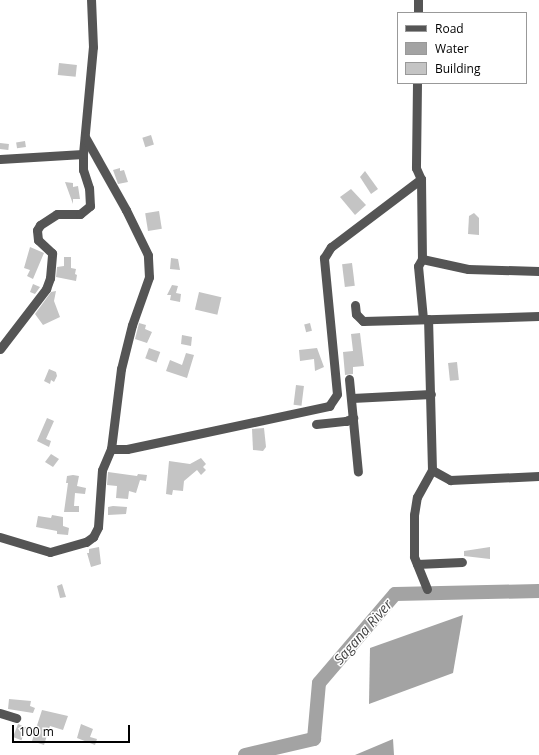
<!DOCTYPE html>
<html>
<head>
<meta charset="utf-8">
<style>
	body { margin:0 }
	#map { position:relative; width:539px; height:755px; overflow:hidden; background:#fff; font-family:"Open Sans",sans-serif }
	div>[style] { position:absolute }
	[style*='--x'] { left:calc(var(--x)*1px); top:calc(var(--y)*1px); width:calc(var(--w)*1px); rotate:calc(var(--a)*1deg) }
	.water>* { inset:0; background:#a3a3a3 }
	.river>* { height:14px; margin:-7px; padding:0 7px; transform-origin:7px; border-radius:7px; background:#a3a3a3 }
	.building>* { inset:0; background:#c4c4c4; transform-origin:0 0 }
	.minor>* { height:9px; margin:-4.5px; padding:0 4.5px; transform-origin:4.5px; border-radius:4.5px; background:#555 }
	span { translate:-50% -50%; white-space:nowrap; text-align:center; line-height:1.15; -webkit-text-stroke:3px #fff; paint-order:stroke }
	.water-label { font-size:14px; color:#444; font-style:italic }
	.legend { position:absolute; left:397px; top:12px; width:130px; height:72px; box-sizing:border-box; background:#fff; border:1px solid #999; margin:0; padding:5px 7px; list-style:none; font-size:12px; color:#000 }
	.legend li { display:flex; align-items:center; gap:8px; height:20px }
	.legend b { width:20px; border:1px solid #999 }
	.scale { position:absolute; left:12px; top:725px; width:118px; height:18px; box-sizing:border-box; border:2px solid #000; border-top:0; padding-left:5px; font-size:12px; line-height:14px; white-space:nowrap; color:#000; -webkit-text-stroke:3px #fff; paint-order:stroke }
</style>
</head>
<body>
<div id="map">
	<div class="water">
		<div style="clip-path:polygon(463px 615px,453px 673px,369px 704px,370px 648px)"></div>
		<div style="clip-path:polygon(393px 739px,394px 755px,355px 755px)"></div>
	</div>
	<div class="river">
		<div style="--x:245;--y:755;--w:71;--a:-13.1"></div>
		<div style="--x:314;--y:739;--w:56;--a:-84.9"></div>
		<div style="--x:319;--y:683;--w:117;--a:-49.5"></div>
		<div style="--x:395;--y:594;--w:144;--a:-1.2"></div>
	</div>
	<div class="building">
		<div style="left:59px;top:63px;width:18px;height:12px;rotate:6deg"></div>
		<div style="left:151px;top:135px;width:10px;height:9px;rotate:73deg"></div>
		<div style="left:25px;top:141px;width:6px;height:9px;rotate:81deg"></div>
		<div style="left:0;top:143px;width:9px;height:6px;rotate:6deg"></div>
		<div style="clip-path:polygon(120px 168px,120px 171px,124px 170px,128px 182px,118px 184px,113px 170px)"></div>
		<div style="clip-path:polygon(365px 171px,378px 189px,371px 194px,360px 177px)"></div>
		<div style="clip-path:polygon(65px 182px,73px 183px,73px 187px,78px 186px,80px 199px,73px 199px,73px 204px)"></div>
		<div style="clip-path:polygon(351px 189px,366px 205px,355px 215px,340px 197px)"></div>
		<div style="left:159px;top:211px;width:18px;height:14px;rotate:81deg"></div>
		<div style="clip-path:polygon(474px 213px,479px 218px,479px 235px,468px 234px,469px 216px)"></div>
		<div style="clip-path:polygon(30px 247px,44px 253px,33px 279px,27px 276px,30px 270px,24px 268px)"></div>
		<div style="clip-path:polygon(64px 257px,71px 257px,71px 268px,76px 269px,75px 274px,77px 275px,76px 281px,56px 277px,57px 267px,64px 266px)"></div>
		<div style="clip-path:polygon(171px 258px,178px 259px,180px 270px,170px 269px)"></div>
		<div style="left:352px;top:263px;width:23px;height:10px;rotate:83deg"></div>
		<div style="clip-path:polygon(33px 284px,40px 287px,35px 294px,30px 292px)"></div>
		<div style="clip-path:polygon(172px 285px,178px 286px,176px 293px,181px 294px,180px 302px,170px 300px,171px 295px,167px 295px)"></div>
		<div style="clip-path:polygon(56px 291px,54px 301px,60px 317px,43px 325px,35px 314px,51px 292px)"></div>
		<div style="left:199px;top:292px;width:23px;height:18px;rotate:13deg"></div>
		<div style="clip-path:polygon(139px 323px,146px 325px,145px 329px,152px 332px,147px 343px,135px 339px)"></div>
		<div style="left:310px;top:323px;width:8px;height:6px;rotate:76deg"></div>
		<div style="clip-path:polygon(360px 333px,364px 366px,353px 367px,353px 374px,345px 375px,343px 352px,353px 351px,351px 334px)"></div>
		<div style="clip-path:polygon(182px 335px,192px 337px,191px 346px,181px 344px)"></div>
		<div style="left:149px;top:348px;width:12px;height:11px;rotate:20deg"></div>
		<div style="clip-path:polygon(317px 348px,324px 367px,315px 371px,314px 359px,300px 361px,299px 350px)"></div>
		<div style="clip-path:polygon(186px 353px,194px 355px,187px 378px,166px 371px,170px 360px,182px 365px)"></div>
		<div style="left:457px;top:362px;width:18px;height:9px;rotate:84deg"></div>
		<div style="clip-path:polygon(49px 369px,56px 372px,57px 376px,54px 382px,51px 380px,50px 384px,44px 381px)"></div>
		<div style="left:296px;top:385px;width:8px;height:20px;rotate:7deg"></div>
		<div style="clip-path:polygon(47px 418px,54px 421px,46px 439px,51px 441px,49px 447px,37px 441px)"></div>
		<div style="clip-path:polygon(264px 428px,266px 447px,263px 451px,253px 450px,252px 429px)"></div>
		<div style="clip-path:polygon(51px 454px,59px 459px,53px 467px,45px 462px)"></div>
		<div style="clip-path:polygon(201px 458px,206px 464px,203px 467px,206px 470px,201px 475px,197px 470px,184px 481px,183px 491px,173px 490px,172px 495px,166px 494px,169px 461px,190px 464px)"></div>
		<div style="clip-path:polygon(108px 472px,137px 476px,138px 474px,147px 475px,146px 481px,140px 480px,136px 493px,129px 491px,128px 499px,116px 498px,117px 486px,107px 485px)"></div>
		<div style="clip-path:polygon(73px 475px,79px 476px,77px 486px,86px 488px,85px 494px,75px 493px,74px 506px,79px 506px,79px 512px,64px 512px,68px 483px,66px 483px,67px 476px)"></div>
		<div style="clip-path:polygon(113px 506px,127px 507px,126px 514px,108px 515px,108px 507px)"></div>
		<div style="clip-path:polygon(52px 515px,63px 517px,63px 526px,69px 528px,68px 535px,57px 534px,57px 531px,36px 527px,38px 516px,51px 518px)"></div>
		<div style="clip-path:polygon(99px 547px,101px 564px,91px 567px,87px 553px,89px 553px,89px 549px)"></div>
		<div style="clip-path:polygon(490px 547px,490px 559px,464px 556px,464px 551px)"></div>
		<div style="clip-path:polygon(62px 584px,66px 597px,60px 598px,57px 586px)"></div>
		<div style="clip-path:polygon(9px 699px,31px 701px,30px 706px,35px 708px,33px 713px,8px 709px)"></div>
		<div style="clip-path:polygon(42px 710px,68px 716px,63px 730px,50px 726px,44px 745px,32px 741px)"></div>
		<div style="left:18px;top:724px;width:9px;height:14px;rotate:21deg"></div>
		<div style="clip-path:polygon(81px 724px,93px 729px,90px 737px,97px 739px,95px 745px,77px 738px)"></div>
	</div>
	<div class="minor">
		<div style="--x:418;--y:13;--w:13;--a:-90"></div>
		<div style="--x:417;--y:83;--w:85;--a:90.7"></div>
		<div style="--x:416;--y:168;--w:12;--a:66"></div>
		<div style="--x:421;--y:179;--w:80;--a:89.3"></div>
		<div style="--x:422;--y:259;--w:8;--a:120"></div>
		<div style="--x:418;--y:266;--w:53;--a:84.6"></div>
		<div style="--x:0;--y:159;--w:83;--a:-3.4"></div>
		<div style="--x:422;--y:259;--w:47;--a:12.3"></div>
		<div style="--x:468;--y:269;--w:71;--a:1.6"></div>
		<div style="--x:355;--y:305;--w:9;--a:84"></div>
		<div style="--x:356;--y:314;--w:10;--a:45"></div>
		<div style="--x:363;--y:321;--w:176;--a:-1.6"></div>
		<div style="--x:0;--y:349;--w:76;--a:-52.5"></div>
		<div style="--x:46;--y:289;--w:12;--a:-70"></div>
		<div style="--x:50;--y:278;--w:25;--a:-85"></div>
		<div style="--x:52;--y:253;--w:19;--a:-137"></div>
		<div style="--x:38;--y:240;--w:10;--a:-96"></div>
		<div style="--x:37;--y:230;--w:6;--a:-59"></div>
		<div style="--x:40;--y:225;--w:20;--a:-33"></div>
		<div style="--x:57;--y:214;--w:23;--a:0"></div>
		<div style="--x:80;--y:214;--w:13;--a:-39"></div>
		<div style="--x:90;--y:206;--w:18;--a:-93"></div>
		<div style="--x:89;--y:188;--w:19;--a:-108"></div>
		<div style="--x:83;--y:170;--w:16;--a:-90"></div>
		<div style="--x:83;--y:154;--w:107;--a:-84.7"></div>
		<div style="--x:93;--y:47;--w:47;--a:-92.4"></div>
		<div style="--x:349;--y:379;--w:93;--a:84.5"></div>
		<div style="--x:352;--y:398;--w:79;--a:-2.9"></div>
		<div style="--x:316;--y:424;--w:30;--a:-6"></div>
		<div style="--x:346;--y:421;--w:8;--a:-23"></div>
		<div style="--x:111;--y:449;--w:16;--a:0"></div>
		<div style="--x:127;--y:449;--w:207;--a:-12"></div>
		<div style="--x:329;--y:406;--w:14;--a:-56"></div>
		<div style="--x:337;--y:394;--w:137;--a:-95.5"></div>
		<div style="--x:324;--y:258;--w:13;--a:-58"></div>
		<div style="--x:331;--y:247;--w:113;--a:-37.1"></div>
		<div style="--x:432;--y:470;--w:21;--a:29"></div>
		<div style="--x:450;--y:480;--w:89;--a:-2.6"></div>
		<div style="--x:0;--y:537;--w:52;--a:16.7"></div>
		<div style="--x:50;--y:552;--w:37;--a:-16"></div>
		<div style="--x:86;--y:542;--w:9;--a:-36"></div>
		<div style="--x:93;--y:537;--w:11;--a:-63"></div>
		<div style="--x:98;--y:527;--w:57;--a:-86"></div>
		<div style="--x:102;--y:470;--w:23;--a:-67"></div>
		<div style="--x:111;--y:449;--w:81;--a:-82.9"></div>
		<div style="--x:121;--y:369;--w:45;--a:-76"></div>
		<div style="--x:132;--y:325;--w:51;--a:-70.5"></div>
		<div style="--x:149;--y:277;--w:22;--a:-93"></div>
		<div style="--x:148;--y:255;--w:50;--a:-116.1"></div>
		<div style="--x:126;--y:210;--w:84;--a:-119.3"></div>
		<div style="--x:417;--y:564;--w:45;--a:-2.5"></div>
		<div style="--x:427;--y:589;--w:35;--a:-112"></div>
		<div style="--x:414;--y:556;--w:41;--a:-90"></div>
		<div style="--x:414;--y:515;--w:18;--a:-81"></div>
		<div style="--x:417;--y:497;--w:31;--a:-61"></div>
		<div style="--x:432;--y:470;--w:151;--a:-91.5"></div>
		<div style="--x:0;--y:713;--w:17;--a:17"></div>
	</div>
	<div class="water-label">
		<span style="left:363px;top:632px;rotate:-49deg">Sagana River</span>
	</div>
	<ul class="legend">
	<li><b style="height:5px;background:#555"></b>Road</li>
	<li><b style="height:11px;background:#a3a3a3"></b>Water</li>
	<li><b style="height:11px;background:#c4c4c4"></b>Building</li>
	</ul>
	<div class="scale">100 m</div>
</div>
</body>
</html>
